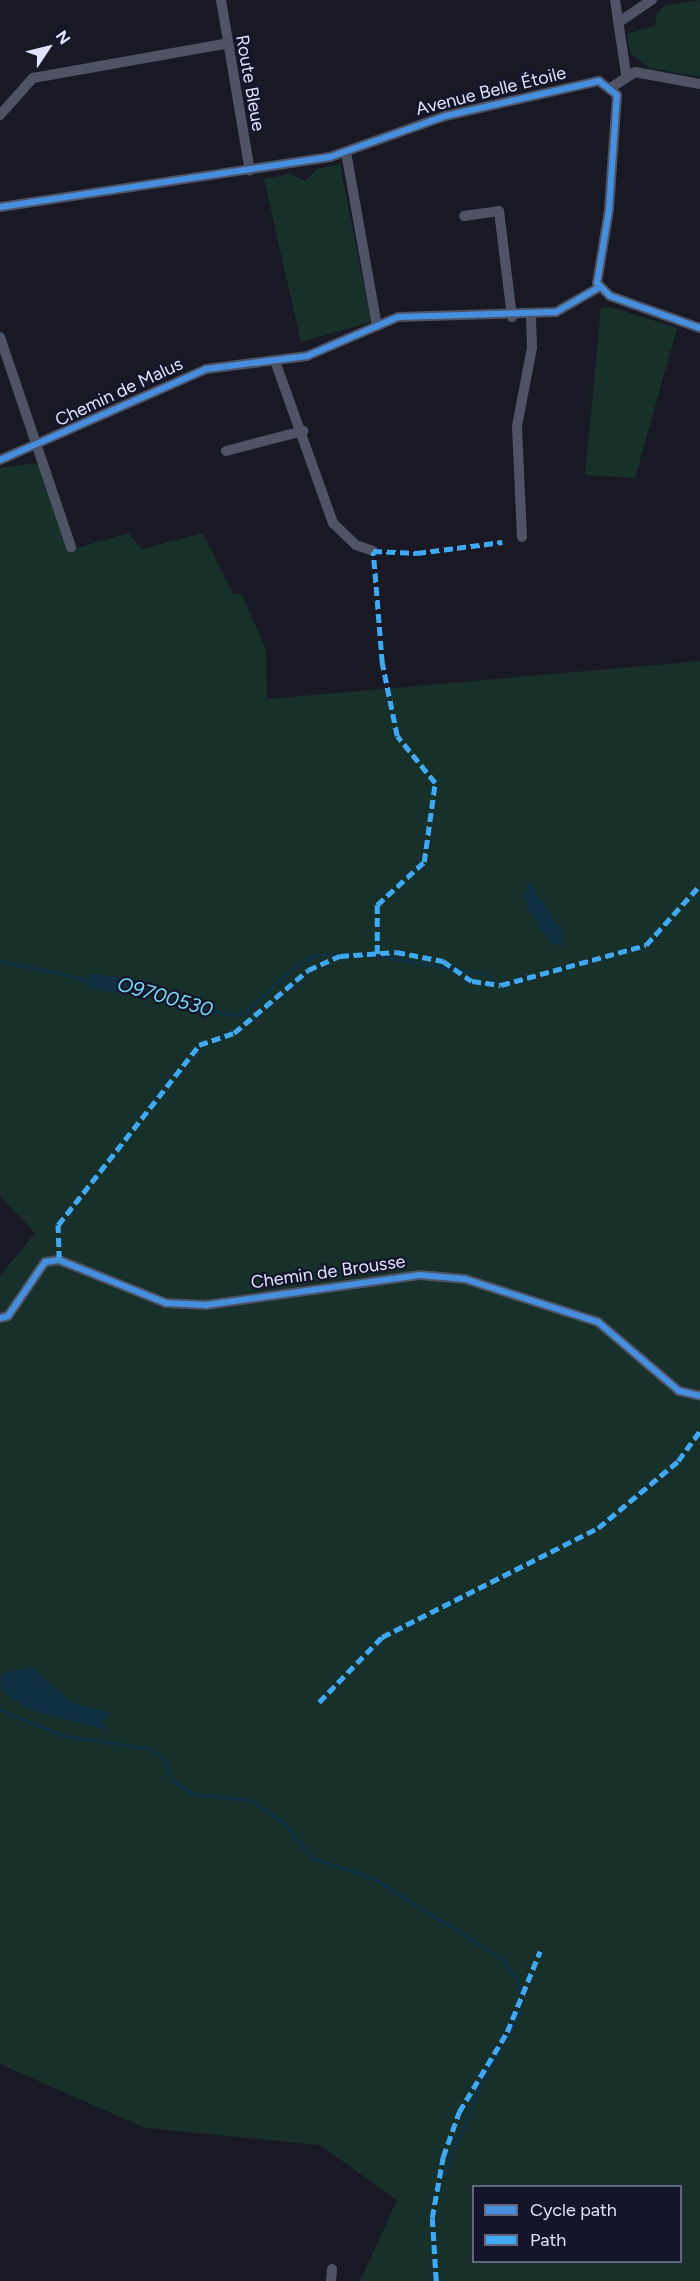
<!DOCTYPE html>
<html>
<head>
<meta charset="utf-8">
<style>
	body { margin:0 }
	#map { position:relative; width:700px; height:2281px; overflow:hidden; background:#181925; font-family:Figtree,sans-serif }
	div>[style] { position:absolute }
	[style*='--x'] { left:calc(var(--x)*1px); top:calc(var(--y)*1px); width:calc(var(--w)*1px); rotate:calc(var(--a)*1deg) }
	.green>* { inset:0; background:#17302a }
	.water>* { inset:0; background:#103044 }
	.stream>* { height:3px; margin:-1.5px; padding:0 1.5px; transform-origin:1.5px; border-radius:1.5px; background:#103044 }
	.minor>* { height:10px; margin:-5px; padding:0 5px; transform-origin:5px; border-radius:5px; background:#4e5365 }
	.quiet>* { height:4.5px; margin-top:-2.25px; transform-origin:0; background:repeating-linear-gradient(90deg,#3fa9f5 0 9px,transparent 0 13.5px) }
	.cycleway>* { height:6px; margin:-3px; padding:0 3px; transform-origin:3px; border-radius:3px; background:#468fdf }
	span { translate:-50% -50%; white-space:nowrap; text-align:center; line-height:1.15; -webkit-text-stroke:4.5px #13152a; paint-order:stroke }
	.street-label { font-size:18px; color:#dfe3fd }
	.water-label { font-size:20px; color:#74daf5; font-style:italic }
	.legend { position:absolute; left:472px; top:2185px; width:210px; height:78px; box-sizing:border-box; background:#13152a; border:2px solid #65677e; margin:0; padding:8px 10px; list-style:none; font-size:18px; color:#dfe3fd }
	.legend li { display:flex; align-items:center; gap:12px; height:30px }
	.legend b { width:30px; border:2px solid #65677e }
	.north { position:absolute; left:18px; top:18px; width:60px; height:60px; -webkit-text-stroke:4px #13152a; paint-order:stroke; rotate:55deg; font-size:16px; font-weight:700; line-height:24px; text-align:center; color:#dfe3fd }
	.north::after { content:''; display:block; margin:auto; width:21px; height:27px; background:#dfe3fd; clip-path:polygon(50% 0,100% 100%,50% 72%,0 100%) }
</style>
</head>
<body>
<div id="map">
	<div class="green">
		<div style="clip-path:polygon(700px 0,700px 77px,649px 68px,630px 53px,627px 34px,655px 26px,657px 13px,666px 5px)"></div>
		<div style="clip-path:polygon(340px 164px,371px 322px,301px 342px,264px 179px,290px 174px,305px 181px,317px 169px)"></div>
		<div style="clip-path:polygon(611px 307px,677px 328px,635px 478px,585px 475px,601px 308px)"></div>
		<div style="clip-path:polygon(evenodd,45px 462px,74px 549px,128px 533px,142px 549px,203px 533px,233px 594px,241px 593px,266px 649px,267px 699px,700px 661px,700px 2281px,360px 2281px,397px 2200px,320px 2145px,145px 2128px,0 2064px,0 1276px,35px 1233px,0 1196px,0 468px,45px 462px,474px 2186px,680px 2186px,680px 2262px,474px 2262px,474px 2186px)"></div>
	</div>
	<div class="water">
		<div style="clip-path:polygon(530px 883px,563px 932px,563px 945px,551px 944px,530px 913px,524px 896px)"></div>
		<div style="clip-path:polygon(92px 974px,149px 981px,152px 990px,147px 996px,90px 989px,86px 982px)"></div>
		<div style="clip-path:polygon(32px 1668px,72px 1702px,110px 1714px,101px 1721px,110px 1731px,27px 1709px,5px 1693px,0 1686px,3px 1673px)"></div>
	</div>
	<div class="stream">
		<div style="--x:0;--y:961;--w:92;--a:11.9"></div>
		<div style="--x:150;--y:989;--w:10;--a:61"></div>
		<div style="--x:155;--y:998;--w:77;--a:12.8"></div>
		<div style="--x:230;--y:1015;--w:13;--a:-4"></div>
		<div style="--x:243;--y:1014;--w:68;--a:-42.6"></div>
		<div style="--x:293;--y:968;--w:25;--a:-32"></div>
		<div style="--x:314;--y:955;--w:54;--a:-1.1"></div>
		<div style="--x:368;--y:954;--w:122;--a:9.9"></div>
		<div style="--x:0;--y:1710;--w:70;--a:21.8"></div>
		<div style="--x:65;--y:1736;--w:83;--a:8.3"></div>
		<div style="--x:147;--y:1748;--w:18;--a:29"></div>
		<div style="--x:163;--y:1757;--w:25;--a:69"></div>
		<div style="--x:172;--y:1780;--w:25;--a:34"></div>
		<div style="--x:193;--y:1794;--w:58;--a:5.9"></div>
		<div style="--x:251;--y:1800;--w:40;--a:34.9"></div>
		<div style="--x:284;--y:1823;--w:45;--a:51.3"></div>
		<div style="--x:312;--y:1858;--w:62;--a:17.9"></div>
		<div style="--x:371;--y:1877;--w:153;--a:31.9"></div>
		<div style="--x:501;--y:1958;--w:31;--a:54"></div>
		<div style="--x:519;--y:1983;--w:29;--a:88"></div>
		<div style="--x:520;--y:2012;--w:84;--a:118.4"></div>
		<div style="--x:480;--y:2086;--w:96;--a:112"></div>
	</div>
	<div class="minor">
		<div style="--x:221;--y:0;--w:173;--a:80.4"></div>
		<div style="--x:615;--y:0;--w:75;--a:81.5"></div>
		<div style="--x:619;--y:22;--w:40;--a:-34"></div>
		<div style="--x:612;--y:87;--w:27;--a:-33"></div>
		<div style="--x:635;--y:72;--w:66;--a:10.5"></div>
		<div style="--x:0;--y:115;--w:50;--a:-48.3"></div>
		<div style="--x:33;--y:78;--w:194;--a:-10.1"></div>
		<div style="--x:346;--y:152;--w:177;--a:79.9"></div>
		<div style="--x:0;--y:207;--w:334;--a:-8.6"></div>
		<div style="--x:330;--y:157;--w:122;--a:-19.6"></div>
		<div style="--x:445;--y:116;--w:158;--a:-12.8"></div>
		<div style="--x:599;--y:81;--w:23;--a:38"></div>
		<div style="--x:617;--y:95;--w:115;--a:94"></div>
		<div style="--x:609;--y:210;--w:74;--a:99.3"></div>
		<div style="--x:597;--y:283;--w:18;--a:45"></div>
		<div style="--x:610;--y:296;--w:96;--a:19.6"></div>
		<div style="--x:464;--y:216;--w:35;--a:-8"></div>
		<div style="--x:499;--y:211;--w:107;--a:83"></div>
		<div style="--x:0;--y:337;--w:222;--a:71.3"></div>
		<div style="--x:275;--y:361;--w:172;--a:70.3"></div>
		<div style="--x:333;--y:523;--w:32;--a:44"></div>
		<div style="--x:356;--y:545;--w:18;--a:19"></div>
		<div style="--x:226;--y:451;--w:80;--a:-14.6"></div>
		<div style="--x:0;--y:460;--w:225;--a:-23.8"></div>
		<div style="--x:206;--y:369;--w:102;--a:-7.3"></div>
		<div style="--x:307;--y:356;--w:99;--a:-23.2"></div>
		<div style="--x:398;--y:317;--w:158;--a:-1.8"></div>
		<div style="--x:556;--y:312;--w:48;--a:-29.7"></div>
		<div style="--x:522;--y:537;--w:111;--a:-92.6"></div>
		<div style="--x:517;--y:426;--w:80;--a:-79.2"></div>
		<div style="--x:532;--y:347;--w:31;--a:-92"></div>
		<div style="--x:0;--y:1318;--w:8;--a:-14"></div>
		<div style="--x:8;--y:1316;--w:65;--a:-55.6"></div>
		<div style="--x:45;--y:1262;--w:14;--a:-8"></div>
		<div style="--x:59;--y:1260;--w:115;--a:21.9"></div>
		<div style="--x:166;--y:1303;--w:40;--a:2.9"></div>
		<div style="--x:206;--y:1305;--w:216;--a:-8"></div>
		<div style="--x:420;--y:1275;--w:45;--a:5.1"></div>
		<div style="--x:465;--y:1279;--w:140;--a:17.9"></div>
		<div style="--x:598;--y:1322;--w:106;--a:40.4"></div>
		<div style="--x:679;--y:1391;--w:22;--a:13"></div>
		<div style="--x:331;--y:2281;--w:12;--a:-85"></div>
	</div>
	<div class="quiet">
		<div style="--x:377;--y:954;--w:49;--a:-90"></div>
		<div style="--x:377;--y:905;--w:64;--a:-42.5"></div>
		<div style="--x:424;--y:862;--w:80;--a:-82.1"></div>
		<div style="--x:435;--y:783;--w:60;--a:-129"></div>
		<div style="--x:397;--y:736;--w:75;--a:-101.6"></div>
		<div style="--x:382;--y:663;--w:112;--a:-94.6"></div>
		<div style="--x:373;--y:551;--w:44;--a:2.6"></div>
		<div style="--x:417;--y:553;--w:86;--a:-7.4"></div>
		<div style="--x:59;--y:1260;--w:35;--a:-92"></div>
		<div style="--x:58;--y:1225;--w:229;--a:-51.9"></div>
		<div style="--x:199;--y:1045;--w:37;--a:-19"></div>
		<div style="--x:234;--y:1033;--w:97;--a:-40.4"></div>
		<div style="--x:308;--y:970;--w:35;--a:-24"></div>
		<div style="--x:340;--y:956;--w:56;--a:-4.1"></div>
		<div style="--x:396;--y:952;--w:48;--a:10.8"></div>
		<div style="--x:443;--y:961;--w:35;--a:35"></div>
		<div style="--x:472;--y:981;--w:29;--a:8"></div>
		<div style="--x:501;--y:985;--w:150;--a:-15.4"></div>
		<div style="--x:646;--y:945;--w:81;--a:-48"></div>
		<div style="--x:319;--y:1702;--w:91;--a:-45.9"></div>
		<div style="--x:382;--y:1637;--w:242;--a:-26.8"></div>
		<div style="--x:598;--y:1528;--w:104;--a:-39.9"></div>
		<div style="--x:678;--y:1461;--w:37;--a:-54"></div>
		<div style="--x:436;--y:2281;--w:63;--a:-93.6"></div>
		<div style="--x:432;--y:2218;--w:62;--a:-79.8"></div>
		<div style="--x:443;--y:2157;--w:48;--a:-70.4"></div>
		<div style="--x:459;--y:2112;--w:93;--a:-59"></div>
		<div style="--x:507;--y:2032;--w:87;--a:-67.8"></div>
	</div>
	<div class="cycleway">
		<div style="--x:0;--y:207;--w:334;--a:-8.6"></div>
		<div style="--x:330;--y:157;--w:122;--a:-19.6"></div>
		<div style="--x:445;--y:116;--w:158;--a:-12.8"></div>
		<div style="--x:599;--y:81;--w:23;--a:38"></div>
		<div style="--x:617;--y:95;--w:115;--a:94"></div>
		<div style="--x:609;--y:210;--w:74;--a:99.3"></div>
		<div style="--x:597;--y:283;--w:18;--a:45"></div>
		<div style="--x:610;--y:296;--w:96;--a:19.6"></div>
		<div style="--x:0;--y:460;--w:225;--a:-23.8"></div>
		<div style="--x:206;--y:369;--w:102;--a:-7.3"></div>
		<div style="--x:307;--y:356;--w:99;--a:-23.2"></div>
		<div style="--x:398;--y:317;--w:158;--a:-1.8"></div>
		<div style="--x:556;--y:312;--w:48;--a:-29.7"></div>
		<div style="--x:0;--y:1318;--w:8;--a:-14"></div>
		<div style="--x:8;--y:1316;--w:65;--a:-55.6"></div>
		<div style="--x:45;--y:1262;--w:14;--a:-8"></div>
		<div style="--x:59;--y:1260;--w:115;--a:21.9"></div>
		<div style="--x:166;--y:1303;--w:40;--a:2.9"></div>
		<div style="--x:206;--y:1305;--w:216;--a:-8"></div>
		<div style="--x:420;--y:1275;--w:45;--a:5.1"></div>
		<div style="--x:465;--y:1279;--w:140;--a:17.9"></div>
		<div style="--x:598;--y:1322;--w:106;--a:40.4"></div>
		<div style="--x:679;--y:1391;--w:22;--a:13"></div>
	</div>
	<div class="street-label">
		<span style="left:250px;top:83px;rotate:80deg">Route Bleue</span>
		<span style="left:491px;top:91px;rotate:-14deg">Avenue Belle Étoile</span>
		<span style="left:119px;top:392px;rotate:-25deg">Chemin de Malus</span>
		<span style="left:328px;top:1272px;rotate:-8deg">Chemin de Brousse</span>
	</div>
	<div class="water-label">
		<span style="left:165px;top:997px;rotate:16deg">O9700530</span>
	</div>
	<ul class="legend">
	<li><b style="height:8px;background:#468fdf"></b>Cycle path</li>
	<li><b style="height:8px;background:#3fa9f5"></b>Path</li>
	</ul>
	<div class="north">N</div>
</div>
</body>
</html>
